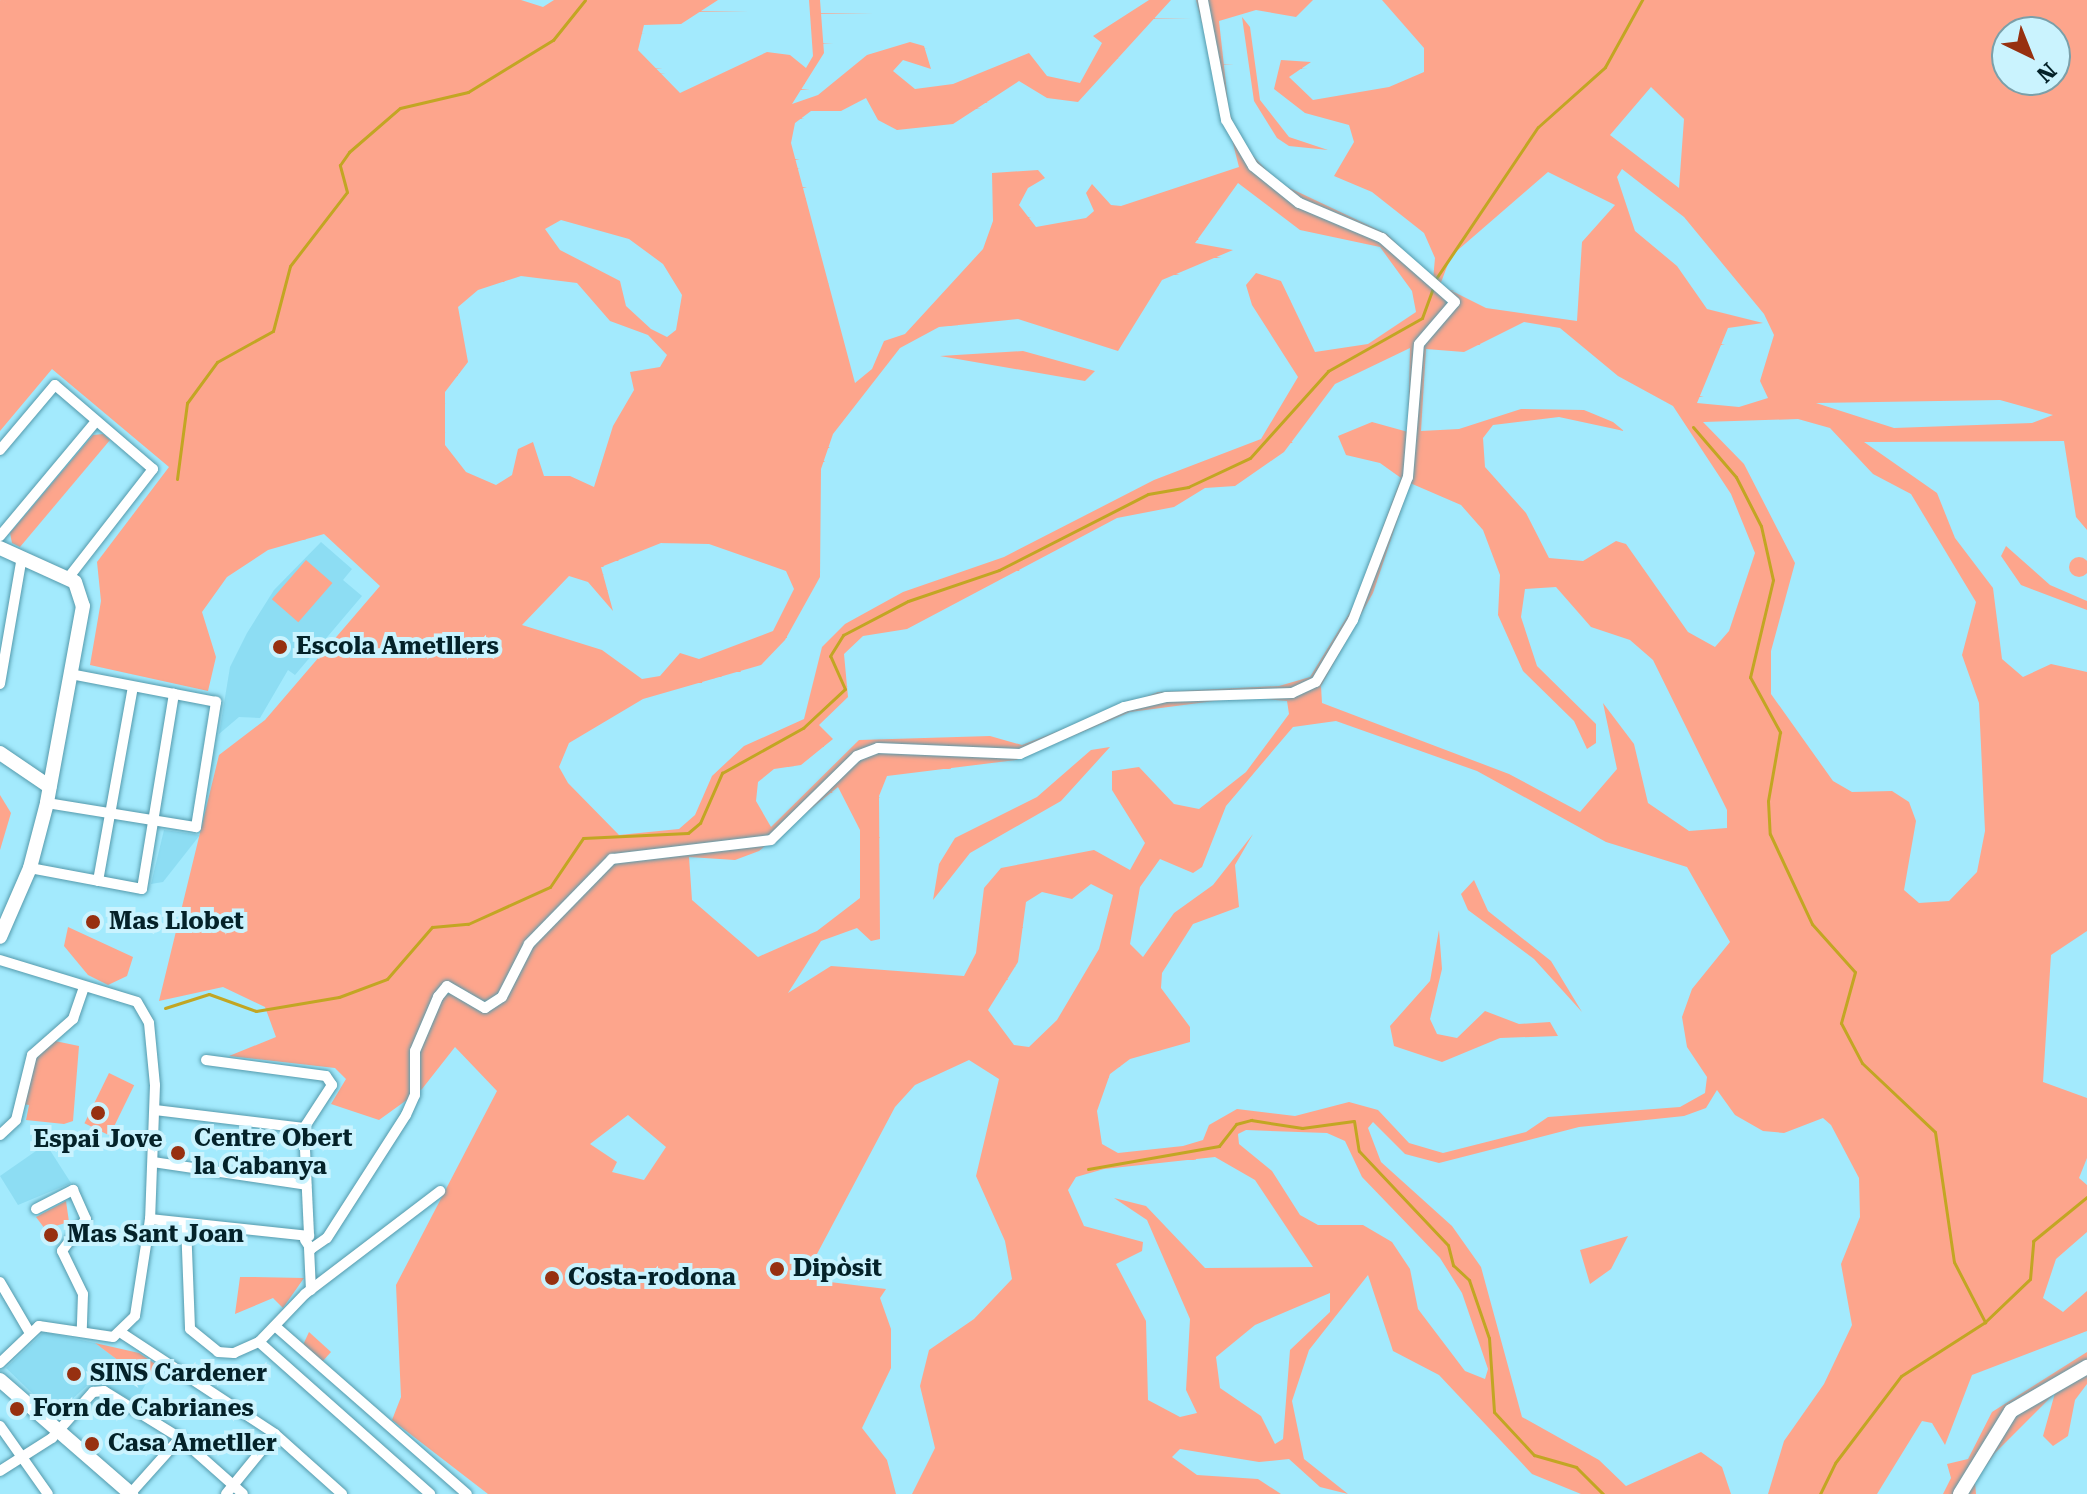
<!DOCTYPE html>
<html>
<head>
<meta charset="utf-8">
<style>
	body { margin:0 }
	#map { position:relative; width:2087px; height:1494px; overflow:hidden; background:#a3eafd; font-family:"Roboto Serif",serif }
	div>[style] { position:absolute }
	[style*='--x'] { left:calc(var(--x)*1px); top:calc(var(--y)*1px); width:calc(var(--w)*1px); rotate:calc(var(--a)*1deg) }
	.built>* { inset:0; background:#8dddf3 }
	.green>* { inset:0; background:#fda58c; transform-origin:0 0 }
	.round { border-radius:50% }
	.stream>* { height:3px; margin:-1.5px; padding:0 1.5px; transform-origin:1.5px; border-radius:1.5px; background:#c2a623 }
	.roads { filter:drop-shadow(0 0 2px #559aac) drop-shadow(0 0 2px #559aac) }
	.street>* { height:10px; margin:-5px; padding:0 5px; transform-origin:5px; border-radius:5px; background:#fff }
	.secondary>* { height:14px; margin:-7px; padding:0 7px; transform-origin:7px; border-radius:7px; background:#fff }
	.dots>* { width:22px; height:22px; translate:-50% -50%; box-sizing:border-box; border:4px solid #caf3fe; border-radius:50% }
	span { translate:-50% -50%; white-space:nowrap; text-align:center; line-height:1.15; -webkit-text-stroke:8px #caf3fe; paint-order:stroke }
	.poi-label { font-size:24px; color:#042229; font-weight:700 }
	.left { translate:0 -50%; text-align:left }
	.north { position:absolute; left:1991px; top:16px; width:80px; height:80px; box-sizing:border-box; background:#caf3fe; border:2px solid #7b9fa9; border-radius:50%; rotate:137deg; font-size:22px; font-weight:700; line-height:32px; text-align:center; color:#042229 }
	.north::after { content:''; display:block; margin:auto; width:28px; height:36px; background:#973010; clip-path:polygon(50% 0,100% 100%,50% 72%,0 100%) }
</style>
</head>
<body>
<div id="map">
	<div class="built">
		<div style="clip-path:polygon(321px 542px,352px 569px,343px 580px,362px 596px,295px 675px,288px 670px,260px 718px,239px 717px,219px 734px,230px 667px,247px 633px,274px 590px)"></div>
		<div style="clip-path:polygon(164px 830px,200px 835px,163px 882px,151px 884px)"></div>
		<div style="clip-path:polygon(46px 1144px,71px 1183px,18px 1205px,0 1176px)"></div>
		<div style="clip-path:polygon(44px 1332px,95px 1343px,147px 1382px,135px 1402px,93px 1380px,55px 1415px,6px 1368px)"></div>
	</div>
	<div class="green">
		<div style="clip-path:polygon(evenodd,0 0,521px 0,543px 7px,554px 0,718px 0,681px 24px,644px 25px,638px 50px,680px 93px,767px 52px,790px 55px,806px 68px,813px 56px,809px 0,820px 0,824px 53px,792px 104px,818px 95px,867px 55px,910px 42px,924px 46px,931px 69px,903px 60px,893px 71px,915px 89px,953px 84px,1029px 53px,1047px 76px,1080px 83px,1102px 43px,1093px 36px,1149px 0,1171px 0,1078px 102px,1047px 98px,1019px 81px,953px 124px,897px 130px,878px 120px,866px 98px,841px 111px,811px 111px,795px 123px,791px 143px,855px 383px,872px 369px,884px 341px,905px 334px,983px 249px,993px 221px,992px 173px,1038px 170px,1045px 178px,1028px 188px,1019px 205px,1036px 227px,1086px 218px,1094px 211px,1086px 193px,1092px 184px,1111px 205px,1121px 206px,1239px 167px,1196px 0,1313px 0,1296px 17px,1256px 10px,1219px 21px,1229px 111px,1240px 142px,1279px 183px,1387px 234px,1433px 280px,1435px 258px,1424px 233px,1372px 192px,1334px 176px,1354px 142px,1349px 125px,1305px 113px,1274px 89px,1281px 60px,1311px 62px,1289px 77px,1313px 100px,1389px 87px,1424px 72px,1424px 48px,1382px 0,2087px 0,2087px 530px,2076px 517px,2064px 441px,1864px 442px,1937px 493px,1955px 538px,1993px 588px,2002px 659px,2023px 677px,2051px 664px,2087px 672px,2087px 931px,2051px 955px,2043px 1082px,2087px 1098px,2087px 1158px,2079px 1178px,2087px 1185px,2087px 1232px,2056px 1259px,2043px 1298px,2063px 1312px,2087px 1291px,2087px 1331px,1972px 1375px,1945px 1445px,1932px 1423px,1922px 1421px,1877px 1494px,1768px 1494px,1784px 1441px,1824px 1384px,1852px 1325px,1841px 1264px,1860px 1217px,1859px 1178px,1831px 1125px,1823px 1118px,1784px 1133px,1763px 1131px,1735px 1115px,1717px 1090px,1706px 1108px,1684px 1116px,1579px 1127px,1439px 1163px,1405px 1154px,1373px 1122px,1368px 1128px,1381px 1162px,1452px 1226px,1481px 1267px,1522px 1417px,1599px 1460px,1626px 1486px,1701px 1452px,1722px 1467px,1731px 1494px,1581px 1494px,1532px 1474px,1439px 1375px,1393px 1351px,1368px 1275px,1309px 1350px,1292px 1401px,1304px 1459px,1348px 1494px,1320px 1487px,1289px 1459px,1259px 1462px,1180px 1449px,1172px 1457px,1197px 1475px,1258px 1479px,1281px 1494px,912px 1494px,935px 1448px,920px 1386px,929px 1350px,974px 1319px,1012px 1279px,1005px 1241px,976px 1176px,999px 1079px,969px 1060px,915px 1085px,895px 1107px,809px 1269px,822px 1281px,886px 1289px,880px 1298px,891px 1329px,891px 1368px,862px 1428px,887px 1460px,896px 1494px,488px 1494px,392px 1420px,401px 1397px,396px 1285px,497px 1091px,455px 1047px,422px 1089px,379px 1120px,331px 1104px,346px 1079px,335px 1068px,229px 1056px,276px 1037px,265px 1007px,223px 987px,159px 1001px,219px 755px,265px 720px,380px 586px,324px 534px,268px 550px,227px 577px,202px 612px,216px 657px,208px 691px,90px 665px,101px 601px,97px 562px,169px 467px,52px 369px,0 431px,0 0,2007px 32px,2055px 32px,2055px 80px,2007px 80px,2007px 32px,0 0,1651px 87px,1684px 119px,1679px 188px,1610px 135px,1651px 87px,0 0,1622px 169px,1684px 217px,1764px 314px,1774px 335px,1760px 381px,1768px 398px,1739px 407px,1697px 403px,1728px 328px,1763px 323px,1707px 309px,1677px 266px,1635px 231px,1617px 177px,1622px 169px,0 0,1548px 172px,1615px 205px,1582px 242px,1577px 321px,1486px 308px,1440px 285px,1451px 256px,1548px 172px,0 0,1238px 183px,1300px 230px,1380px 247px,1412px 291px,1416px 312px,1368px 344px,1315px 352px,1281px 281px,1256px 273px,1246px 285px,1252px 305px,1298px 377px,1261px 439px,1154px 480px,1004px 557px,903px 592px,845px 624px,822px 647px,804px 719px,744px 746px,712px 776px,695px 815px,679px 829px,619px 835px,568px 783px,559px 767px,569px 743px,643px 699px,761px 665px,785px 640px,820px 577px,821px 469px,833px 434px,900px 348px,939px 327px,1018px 319px,1118px 351px,1162px 280px,1233px 250px,1195px 243px,1238px 183px,0 0,561px 220px,629px 239px,663px 264px,682px 295px,676px 330px,667px 337px,651px 329px,626px 306px,620px 281px,560px 250px,545px 229px,561px 220px,0 0,521px 276px,577px 283px,610px 321px,648px 335px,667px 355px,660px 367px,630px 372px,634px 390px,613px 426px,594px 487px,570px 476px,544px 476px,533px 442px,518px 449px,512px 475px,496px 485px,466px 472px,445px 445px,445px 392px,468px 362px,458px 307px,478px 290px,521px 276px,0 0,1524px 322px,1560px 328px,1618px 376px,1673px 406px,1731px 494px,1755px 553px,1729px 631px,1715px 647px,1688px 632px,1626px 544px,1616px 541px,1583px 561px,1549px 558px,1526px 513px,1485px 467px,1483px 438px,1493px 425px,1559px 417px,1624px 431px,1613px 422px,1584px 410px,1521px 409px,1459px 429px,1421px 431px,1426px 349px,1464px 352px,1524px 322px,0 0,1410px 348px,1408px 432px,1372px 422px,1338px 436px,1346px 455px,1380px 463px,1401px 478px,1353px 607px,1310px 677px,1279px 686px,1158px 692px,1022px 745px,990px 736px,859px 740px,771px 827px,756px 801px,758px 782px,774px 769px,801px 765px,833px 739px,819px 725px,848px 697px,844px 654px,863px 636px,907px 629px,1117px 518px,1174px 507px,1205px 488px,1235px 486px,1284px 452px,1335px 384px,1410px 348px,0 0,2000px 400px,2053px 415px,2032px 423px,1894px 428px,1816px 403px,2000px 400px,0 0,1798px 419px,1830px 428px,1873px 474px,1911px 494px,1976px 602px,1962px 655px,1979px 703px,1985px 831px,1977px 872px,1949px 901px,1919px 903px,1904px 890px,1916px 821px,1909px 802px,1892px 791px,1852px 792px,1833px 781px,1771px 694px,1771px 651px,1795px 563px,1744px 464px,1703px 422px,1798px 419px,0 0,1410px 483px,1461px 505px,1483px 530px,1500px 575px,1498px 615px,1523px 671px,1574px 721px,1587px 749px,1596px 743px,1596px 724px,1537px 666px,1521px 617px,1525px 589px,1556px 587px,1591px 627px,1630px 640px,1653px 660px,1727px 810px,1727px 828px,1689px 831px,1648px 803px,1634px 744px,1603px 703px,1617px 769px,1580px 812px,1509px 774px,1322px 703px,1321px 686px,1373px 593px,1410px 483px,0 0,661px 543px,709px 544px,786px 571px,794px 589px,773px 631px,699px 659px,680px 653px,660px 676px,642px 679px,602px 650px,522px 625px,569px 576px,588px 582px,613px 611px,601px 567px,661px 543px,0 0,1245px 697px,1287px 701px,1289px 714px,1246px 772px,1199px 809px,1174px 804px,1139px 767px,1112px 771px,1112px 790px,1145px 843px,1130px 870px,1094px 850px,1001px 868px,984px 888px,976px 953px,964px 976px,831px 966px,788px 993px,821px 941px,857px 928px,871px 941px,880px 939px,879px 796px,887px 776px,1016px 760px,1130px 712px,1245px 697px,0 0,1336px 721px,1477px 771px,1606px 842px,1687px 867px,1730px 942px,1692px 989px,1682px 1017px,1687px 1047px,1707px 1077px,1705px 1093px,1680px 1107px,1548px 1117px,1526px 1132px,1443px 1153px,1409px 1143px,1378px 1110px,1349px 1102px,1295px 1116px,1237px 1109px,1209px 1125px,1203px 1140px,1183px 1146px,1118px 1153px,1102px 1144px,1097px 1111px,1110px 1074px,1130px 1059px,1190px 1042px,1190px 1027px,1161px 988px,1162px 973px,1193px 924px,1239px 907px,1235px 865px,1253px 834px,1213px 885px,1174px 913px,1143px 957px,1130px 944px,1140px 887px,1160px 859px,1193px 873px,1202px 867px,1226px 806px,1293px 727px,1336px 721px,0 0,838px 787px,860px 830px,860px 898px,817px 931px,758px 957px,692px 900px,689px 857px,735px 860px,759px 851px,838px 787px,0 0,1091px 884px,1113px 895px,1099px 949px,1057px 1020px,1029px 1047px,1014px 1045px,988px 1010px,1018px 962px,1026px 902px,1042px 892px,1072px 899px,1091px 884px,0 0,628px 1115px,666px 1147px,644px 1180px,612px 1172px,617px 1162px,590px 1144px,628px 1115px,0 0,1246px 1130px,1327px 1133px,1345px 1141px,1362px 1177px,1440px 1258px,1462px 1293px,1488px 1369px,1485px 1379px,1465px 1371px,1418px 1309px,1410px 1269px,1392px 1242px,1363px 1225px,1318px 1225px,1300px 1215px,1272px 1171px,1239px 1144px,1238px 1134px,1246px 1130px,0 0,1215px 1157px,1255px 1180px,1313px 1267px,1205px 1268px,1146px 1206px,1114px 1198px,1147px 1220px,1190px 1319px,1186px 1390px,1197px 1413px,1180px 1417px,1148px 1400px,1146px 1321px,1116px 1264px,1142px 1251px,1143px 1242px,1084px 1226px,1068px 1190px,1076px 1177px,1104px 1169px,1215px 1157px,0 0,1330px 1293px,1330px 1312px,1290px 1350px,1283px 1439px,1275px 1444px,1261px 1416px,1220px 1388px,1216px 1357px,1255px 1325px,1330px 1293px)"></div>
		<div style="clip-path:polygon(1242px 17px,1250px 27px,1260px 100px,1289px 137px,1328px 150px,1289px 146px,1277px 138px,1254px 101px)"></div>
		<div style="clip-path:polygon(1023px 351px,1095px 371px,1085px 381px,940px 356px)"></div>
		<div style="clip-path:polygon(103px 434px,110px 440px,20px 547px,12px 543px,10px 533px,93px 435px)"></div>
		<div style="clip-path:polygon(2006px 546px,2050px 585px,2087px 601px,2087px 610px,2021px 585px,2001px 556px)"></div>
		<div class="round" style="left:2069px;top:557px;width:20px;height:20px"></div>
		<div style="left:306px;top:560px;width:35px;height:52px;rotate:41deg"></div>
		<div style="clip-path:polygon(1110px 747px,1061px 801px,970px 853px,933px 900px,939px 864px,955px 838px,1037px 797px,1091px 750px)"></div>
		<div style="clip-path:polygon(0 795px,11px 813px,0 850px)"></div>
		<div style="clip-path:polygon(1474px 880px,1488px 911px,1551px 961px,1582px 1012px,1534px 959px,1468px 910px,1461px 894px)"></div>
		<div style="clip-path:polygon(68px 927px,133px 957px,127px 976px,108px 985px,88px 975px,64px 946px)"></div>
		<div style="clip-path:polygon(1439px 930px,1442px 969px,1430px 1019px,1437px 1034px,1457px 1038px,1485px 1011px,1519px 1024px,1550px 1022px,1558px 1036px,1500px 1038px,1442px 1062px,1394px 1046px,1390px 1026px,1430px 981px)"></div>
		<div style="clip-path:polygon(55px 1041px,79px 1046px,73px 1121px,64px 1124px,26px 1120px,29px 1105px,23px 1104px,36px 1057px)"></div>
		<div style="left:109px;top:1073px;width:28px;height:56px;rotate:26deg"></div>
		<div style="clip-path:polygon(66px 1201px,69px 1222px,45px 1229px,36px 1217px)"></div>
		<div style="clip-path:polygon(1628px 1236px,1611px 1269px,1590px 1284px,1580px 1250px)"></div>
		<div style="clip-path:polygon(240px 1277px,254px 1277px,304px 1278px,283px 1308px,273px 1298px,235px 1314px)"></div>
		<div style="clip-path:polygon(309px 1332px,331px 1352px,322px 1362px,303px 1345px)"></div>
		<div style="clip-path:polygon(95px 1343px,139px 1353px,157px 1365px,147px 1382px)"></div>
		<div style="clip-path:polygon(2087px 1352px,2087px 1384px,2075px 1400px,2068px 1436px,2053px 1446px,2043px 1436px,2055px 1393px,1995px 1453px,1975px 1482px,1976px 1494px,1943px 1494px,1951px 1478px,1947px 1464px,1968px 1459px,1992px 1412px)"></div>
	</div>
	<div class="stream">
		<div style="--x:1435;--y:280;--w:184;--a:-56.1"></div>
		<div style="--x:1538;--y:127;--w:90;--a:-41.8"></div>
		<div style="--x:1605;--y:67;--w:77;--a:-61.1"></div>
		<div style="--x:1693;--y:427;--w:66;--a:49.3"></div>
		<div style="--x:1736;--y:477;--w:55;--a:63"></div>
		<div style="--x:1761;--y:526;--w:55;--a:77.5"></div>
		<div style="--x:1773;--y:580;--w:100;--a:103.3"></div>
		<div style="--x:1750;--y:677;--w:63;--a:61.4"></div>
		<div style="--x:1780;--y:732;--w:70;--a:99.9"></div>
		<div style="--x:1768;--y:801;--w:33;--a:87"></div>
		<div style="--x:1770;--y:834;--w:99;--a:65"></div>
		<div style="--x:1812;--y:924;--w:64;--a:48.1"></div>
		<div style="--x:1855;--y:972;--w:53;--a:105.4"></div>
		<div style="--x:1841;--y:1023;--w:45;--a:62.3"></div>
		<div style="--x:1862;--y:1063;--w:100;--a:43.4"></div>
		<div style="--x:1935;--y:1132;--w:131;--a:81.7"></div>
		<div style="--x:1954;--y:1262;--w:68;--a:62.7"></div>
		<div style="--x:177;--y:479;--w:77;--a:-82.5"></div>
		<div style="--x:187;--y:403;--w:51;--a:-53.8"></div>
		<div style="--x:217;--y:362;--w:64;--a:-29"></div>
		<div style="--x:273;--y:331;--w:67;--a:-75.3"></div>
		<div style="--x:290;--y:266;--w:93;--a:-52.4"></div>
		<div style="--x:347;--y:192;--w:28;--a:-105"></div>
		<div style="--x:340;--y:165;--w:16;--a:-55"></div>
		<div style="--x:349;--y:152;--w:67;--a:-40.8"></div>
		<div style="--x:400;--y:108;--w:70;--a:-13.2"></div>
		<div style="--x:468;--y:92;--w:100;--a:-31.5"></div>
		<div style="--x:553;--y:40;--w:51;--a:-51.3"></div>
		<div style="--x:165;--y:1008;--w:46;--a:-17.7"></div>
		<div style="--x:209;--y:994;--w:50;--a:19.9"></div>
		<div style="--x:256;--y:1011;--w:84;--a:-9.6"></div>
		<div style="--x:339;--y:997;--w:51;--a:-20.6"></div>
		<div style="--x:387;--y:979;--w:69;--a:-49.1"></div>
		<div style="--x:432;--y:927;--w:36;--a:-5"></div>
		<div style="--x:468;--y:924;--w:90;--a:-24.3"></div>
		<div style="--x:550;--y:887;--w:59;--a:-56"></div>
		<div style="--x:583;--y:838;--w:105;--a:-2.7"></div>
		<div style="--x:688;--y:833;--w:16;--a:-40"></div>
		<div style="--x:700;--y:823;--w:55;--a:-66.3"></div>
		<div style="--x:722;--y:773;--w:93;--a:-29.1"></div>
		<div style="--x:803;--y:728;--w:57;--a:-42.9"></div>
		<div style="--x:845;--y:689;--w:36;--a:-114"></div>
		<div style="--x:830;--y:656;--w:25;--a:-58"></div>
		<div style="--x:843;--y:635;--w:73;--a:-27.6"></div>
		<div style="--x:908;--y:601;--w:96;--a:-18.8"></div>
		<div style="--x:999;--y:570;--w:167;--a:-27"></div>
		<div style="--x:1148;--y:494;--w:41;--a:-9.9"></div>
		<div style="--x:1188;--y:487;--w:68;--a:-25.1"></div>
		<div style="--x:1250;--y:458;--w:117;--a:-48.1"></div>
		<div style="--x:1328;--y:371;--w:108;--a:-29.4"></div>
		<div style="--x:1422;--y:318;--w:32;--a:-70"></div>
		<div style="--x:1088;--y:1169;--w:133;--a:-10"></div>
		<div style="--x:1219;--y:1146;--w:28;--a:-52"></div>
		<div style="--x:1236;--y:1124;--w:16;--a:-15"></div>
		<div style="--x:1251;--y:1120;--w:52;--a:8.9"></div>
		<div style="--x:1302;--y:1128;--w:52;--a:-7.7"></div>
		<div style="--x:1354;--y:1121;--w:30;--a:81"></div>
		<div style="--x:1359;--y:1151;--w:129;--a:46.6"></div>
		<div style="--x:1448;--y:1245;--w:21;--a:76"></div>
		<div style="--x:1453;--y:1265;--w:22;--a:43"></div>
		<div style="--x:1469;--y:1280;--w:61;--a:71"></div>
		<div style="--x:1489;--y:1338;--w:74;--a:86.1"></div>
		<div style="--x:1494;--y:1412;--w:59;--a:47.1"></div>
		<div style="--x:1534;--y:1455;--w:44;--a:15.9"></div>
		<div style="--x:1576;--y:1467;--w:38;--a:45"></div>
		<div style="--x:1820;--y:1494;--w:34;--a:-64"></div>
		<div style="--x:1835;--y:1463;--w:109;--a:-52.8"></div>
		<div style="--x:1901;--y:1376;--w:100;--a:-32.7"></div>
		<div style="--x:1985;--y:1322;--w:62;--a:-43.7"></div>
		<div style="--x:2030;--y:1279;--w:38;--a:-85"></div>
		<div style="--x:2033;--y:1241;--w:70;--a:-39.2"></div>
	</div>
	<div class="roads">
		<div class="street">
			<div style="--x:0;--y:450;--w:85;--a:-49.8"></div>
			<div style="--x:55;--y:385;--w:129;--a:40.6"></div>
			<div style="--x:153;--y:469;--w:138;--a:127.9"></div>
			<div style="--x:0;--y:536;--w:150;--a:-50.1"></div>
			<div style="--x:0;--y:684;--w:129;--a:-80.2"></div>
			<div style="--x:47;--y:803;--w:151;--a:9.2"></div>
			<div style="--x:196;--y:827;--w:127;--a:-80.9"></div>
			<div style="--x:216;--y:702;--w:148;--a:-169.1"></div>
			<div style="--x:30;--y:868;--w:114;--a:10.6"></div>
			<div style="--x:142;--y:889;--w:198;--a:-80.7"></div>
			<div style="--x:98;--y:881;--w:197;--a:-79.8"></div>
			<div style="--x:0;--y:960;--w:143;--a:17"></div>
			<div style="--x:137;--y:1002;--w:24;--a:60"></div>
			<div style="--x:149;--y:1023;--w:62;--a:84.5"></div>
			<div style="--x:155;--y:1085;--w:134;--a:92.1"></div>
			<div style="--x:150;--y:1219;--w:98;--a:98.8"></div>
			<div style="--x:135;--y:1316;--w:30;--a:136"></div>
			<div style="--x:113;--y:1337;--w:75;--a:-171.5"></div>
			<div style="--x:39;--y:1326;--w:54;--a:136.5"></div>
			<div style="--x:206;--y:1060;--w:121;--a:7.6"></div>
			<div style="--x:326;--y:1076;--w:11;--a:56"></div>
			<div style="--x:332;--y:1085;--w:51;--a:123.1"></div>
			<div style="--x:304;--y:1128;--w:108;--a:87.3"></div>
			<div style="--x:155;--y:1110;--w:150;--a:6.9"></div>
			<div style="--x:0;--y:1135;--w:22;--a:-43"></div>
			<div style="--x:16;--y:1120;--w:67;--a:-76.2"></div>
			<div style="--x:32;--y:1055;--w:55;--a:-41.3"></div>
			<div style="--x:73;--y:1019;--w:34;--a:-71"></div>
			<div style="--x:153;--y:1162;--w:155;--a:8.5"></div>
			<div style="--x:36;--y:1209;--w:42;--a:-27.2"></div>
			<div style="--x:73;--y:1190;--w:32;--a:66"></div>
			<div style="--x:86;--y:1219;--w:40;--a:127"></div>
			<div style="--x:62;--y:1251;--w:48;--a:64"></div>
			<div style="--x:83;--y:1294;--w:38;--a:92"></div>
			<div style="--x:150;--y:1219;--w:160;--a:6.1"></div>
			<div style="--x:186;--y:1224;--w:105;--a:87.8"></div>
			<div style="--x:190;--y:1329;--w:36;--a:39"></div>
			<div style="--x:218;--y:1352;--w:16;--a:4"></div>
			<div style="--x:234;--y:1353;--w:27;--a:-24"></div>
			<div style="--x:259;--y:1342;--w:66;--a:-46.2"></div>
			<div style="--x:305;--y:1294;--w:170;--a:-37.3"></div>
			<div style="--x:305;--y:1240;--w:11;--a:56"></div>
			<div style="--x:311;--y:1249;--w:19;--a:-35"></div>
			<div style="--x:327;--y:1238;--w:146;--a:-57.3"></div>
			<div style="--x:406;--y:1115;--w:22;--a:-66"></div>
			<div style="--x:415;--y:1095;--w:44;--a:-90"></div>
			<div style="--x:415;--y:1051;--w:59;--a:-66.9"></div>
			<div style="--x:438;--y:997;--w:14;--a:-51"></div>
			<div style="--x:447;--y:986;--w:44;--a:30.1"></div>
			<div style="--x:485;--y:1008;--w:20;--a:-33"></div>
			<div style="--x:502;--y:997;--w:59;--a:-63"></div>
			<div style="--x:529;--y:944;--w:119;--a:-45.7"></div>
			<div style="--x:612;--y:859;--w:160;--a:-6.8"></div>
			<div style="--x:771;--y:840;--w:120;--a:-44.3"></div>
			<div style="--x:857;--y:756;--w:22;--a:-21"></div>
			<div style="--x:878;--y:748;--w:142;--a:2.4"></div>
			<div style="--x:1020;--y:754;--w:114;--a:-24.3"></div>
			<div style="--x:1124;--y:707;--w:43;--a:-13.4"></div>
			<div style="--x:1166;--y:697;--w:126;--a:-1.8"></div>
			<div style="--x:1292;--y:693;--w:26;--a:-25"></div>
			<div style="--x:1316;--y:682;--w:72;--a:-59.2"></div>
			<div style="--x:1353;--y:620;--w:153;--a:-69"></div>
			<div style="--x:1408;--y:477;--w:133;--a:-85.3"></div>
			<div style="--x:1419;--y:344;--w:55;--a:-49.4"></div>
			<div style="--x:1455;--y:302;--w:97;--a:-138.8"></div>
			<div style="--x:1382;--y:238;--w:90;--a:-157.1"></div>
			<div style="--x:1299;--y:203;--w:59;--a:-141.2"></div>
			<div style="--x:1253;--y:166;--w:53;--a:-120.4"></div>
			<div style="--x:1226;--y:120;--w:122;--a:-100.9"></div>
			<div style="--x:309;--y:1248;--w:42;--a:87.3"></div>
			<div style="--x:0;--y:1282;--w:56;--a:59.7"></div>
			<div style="--x:275;--y:1326;--w:255;--a:41.2"></div>
			<div style="--x:123;--y:1334;--w:182;--a:33.3"></div>
			<div style="--x:275;--y:1434;--w:90;--a:41.8"></div>
			<div style="--x:259;--y:1342;--w:229;--a:41.6"></div>
			<div style="--x:0;--y:1426;--w:83;--a:54.8"></div>
			<div style="--x:0;--y:1471;--w:62;--a:-32.4"></div>
			<div style="--x:52;--y:1438;--w:62;--a:-48.3"></div>
			<div style="--x:93;--y:1392;--w:11;--a:-5"></div>
			<div style="--x:104;--y:1391;--w:89;--a:31.7"></div>
			<div style="--x:180;--y:1438;--w:84;--a:41.6"></div>
			<div style="--x:130;--y:1494;--w:75;--a:-48.2"></div>
			<div style="--x:226;--y:1494;--w:77;--a:-50.8"></div>
		</div>
		<div class="secondary">
			<div style="--x:0;--y:548;--w:82;--a:24.4"></div>
			<div style="--x:75;--y:582;--w:25;--a:72"></div>
			<div style="--x:83;--y:606;--w:200;--a:100.4"></div>
			<div style="--x:47;--y:803;--w:67;--a:104.7"></div>
			<div style="--x:30;--y:868;--w:75;--a:113.5"></div>
			<div style="--x:0;--y:753;--w:60;--a:34.2"></div>
			<div style="--x:0;--y:1380;--w:174;--a:41"></div>
			<div style="--x:1960;--y:1494;--w:97;--a:-58.4"></div>
			<div style="--x:2011;--y:1411;--w:88;--a:-30.1"></div>
		</div>
	</div>
	<div class="dots">
		<div style="left:280px;top:647px;background:#973010"></div>
		<div style="left:93px;top:922px;background:#973010"></div>
		<div style="left:98px;top:1113px;background:#973010"></div>
		<div style="left:178px;top:1153px;background:#973010"></div>
		<div style="left:51px;top:1235px;background:#973010"></div>
		<div style="left:777px;top:1269px;background:#973010"></div>
		<div style="left:552px;top:1278px;background:#973010"></div>
		<div style="left:74px;top:1374px;background:#973010"></div>
		<div style="left:17px;top:1409px;background:#973010"></div>
		<div style="left:92px;top:1444px;background:#973010"></div>
	</div>
	<div class="poi-label">
		<span class="left" style="left:296px;top:647px">Escola Ametllers</span>
		<span class="left" style="left:109px;top:922px">Mas Llobet</span>
		<span class="left" style="left:194px;top:1153px">Centre Obert<br>la Cabanya</span>
		<span style="left:98px;top:1140px">Espai Jove</span>
		<span class="left" style="left:67px;top:1235px">Mas Sant Joan</span>
		<span class="left" style="left:793px;top:1269px">Dipòsit</span>
		<span class="left" style="left:568px;top:1278px">Costa-rodona</span>
		<span class="left" style="left:90px;top:1374px">SINS Cardener</span>
		<span class="left" style="left:33px;top:1409px">Forn de Cabrianes</span>
		<span class="left" style="left:108px;top:1444px">Casa Ametller</span>
	</div>
	<div class="north">N</div>
</div>
</body>
</html>
